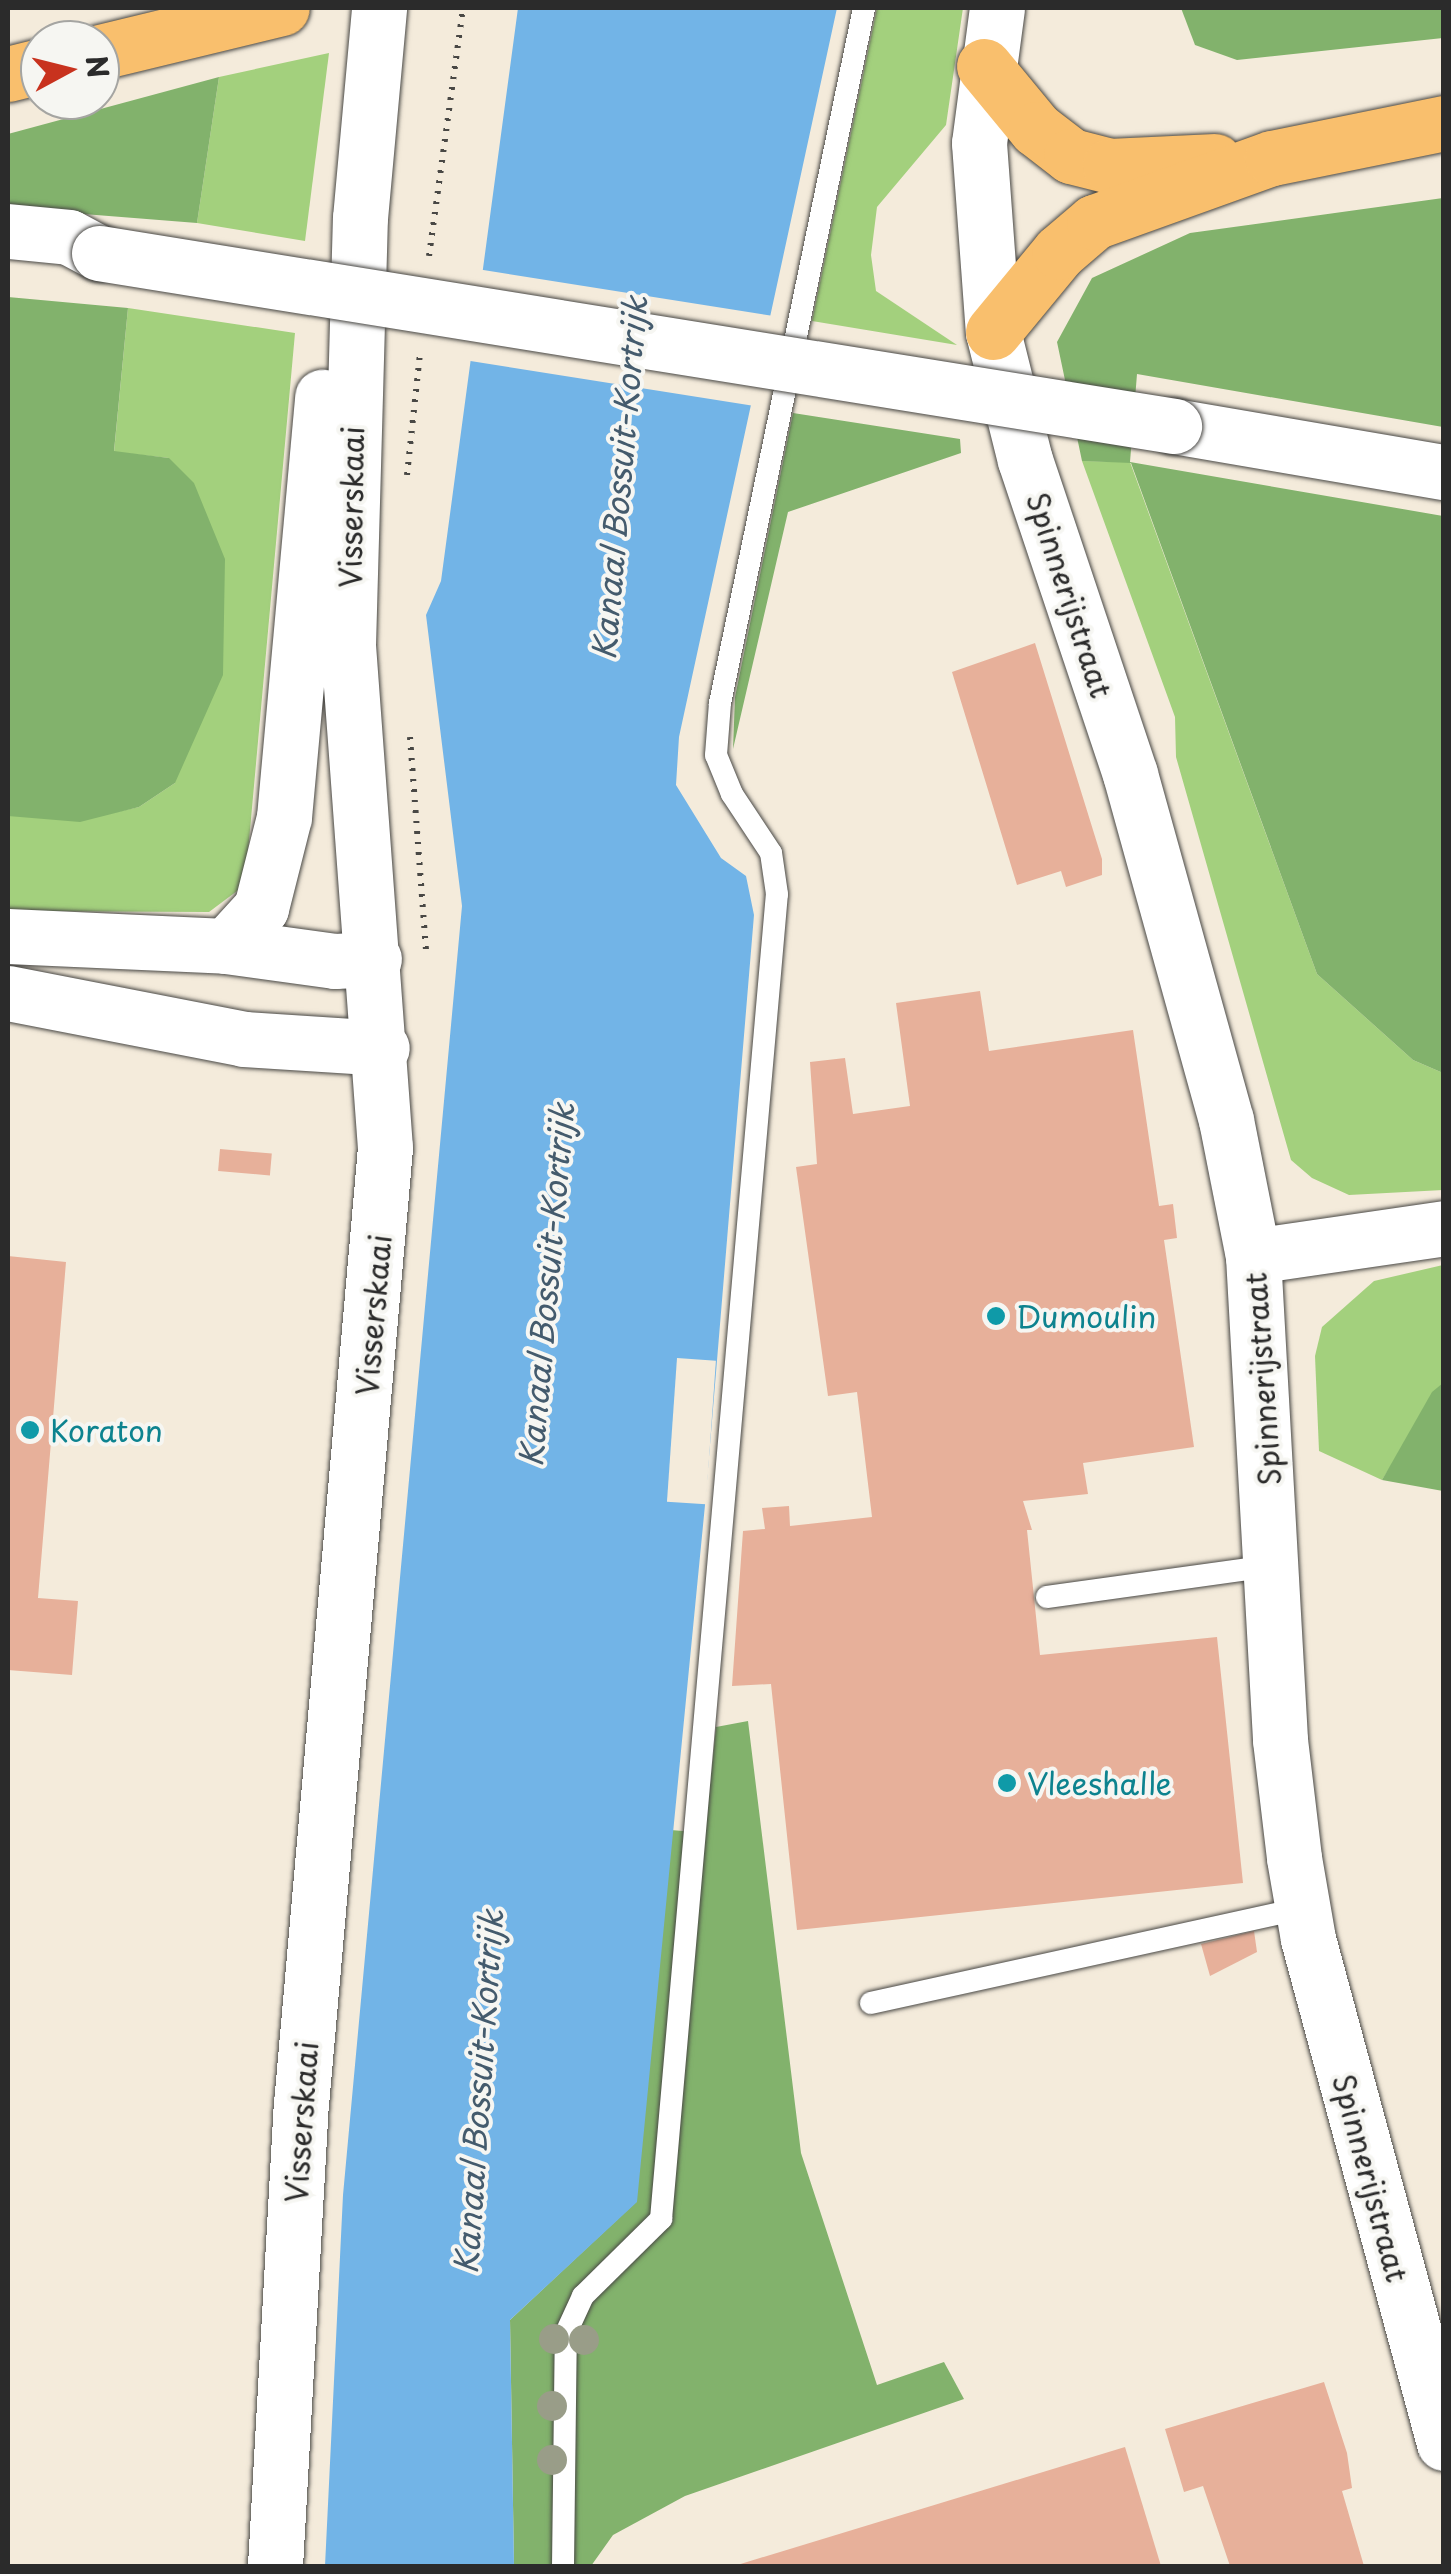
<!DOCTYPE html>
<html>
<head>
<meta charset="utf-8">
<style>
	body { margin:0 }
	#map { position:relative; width:1451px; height:2574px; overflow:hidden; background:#f4ebdb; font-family:"Playpen Sans",sans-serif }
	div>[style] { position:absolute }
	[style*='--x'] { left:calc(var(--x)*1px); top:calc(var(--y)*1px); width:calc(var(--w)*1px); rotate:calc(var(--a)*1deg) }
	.green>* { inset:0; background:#a3d07d }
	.forest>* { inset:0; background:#82b26c }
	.water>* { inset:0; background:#72b4e7 }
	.pier>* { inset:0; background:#f4ebdb; transform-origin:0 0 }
	.building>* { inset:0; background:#e7b09a; transform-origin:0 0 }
	.path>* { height:6px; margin-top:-3px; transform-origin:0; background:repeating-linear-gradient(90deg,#494845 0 2.5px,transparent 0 10.5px) }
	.roads { filter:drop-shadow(0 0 2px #494845) drop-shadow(0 0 2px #494845) }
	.service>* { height:22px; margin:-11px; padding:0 11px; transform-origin:11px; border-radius:11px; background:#fff }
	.tertiary>* { height:55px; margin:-27.5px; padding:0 27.5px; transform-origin:27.5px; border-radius:27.5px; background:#fff }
	.motorway>* { height:55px; margin:-27.5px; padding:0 27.5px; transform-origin:27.5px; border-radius:27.5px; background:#f9bf6d }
	.bridges { filter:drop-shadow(0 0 2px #494845) drop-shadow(0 0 2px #494845) }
	.tertiary-bridge>* { height:55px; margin:-27.5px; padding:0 27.5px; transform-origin:27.5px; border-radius:27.5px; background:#fff }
	.trees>* { width:30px; height:30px; margin:-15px; border-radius:50%; background:#999d88 }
	.dots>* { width:28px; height:28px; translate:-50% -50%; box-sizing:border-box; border:5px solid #f6f6f2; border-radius:50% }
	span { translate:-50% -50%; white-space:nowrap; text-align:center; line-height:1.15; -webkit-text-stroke:8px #f6f6f2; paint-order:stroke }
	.street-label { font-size:30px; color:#2b2b2b }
	.culture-label { font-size:30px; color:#0d838f }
	.left { translate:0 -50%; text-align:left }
	.water-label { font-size:32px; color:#445b6d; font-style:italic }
	.frame { position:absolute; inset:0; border:10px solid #2b2b2b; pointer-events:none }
	.north { position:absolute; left:20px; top:20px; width:100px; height:100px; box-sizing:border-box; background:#f6f6f2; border:2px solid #a5a5a2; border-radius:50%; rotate:83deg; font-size:28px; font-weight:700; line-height:40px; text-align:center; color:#2b2b2b }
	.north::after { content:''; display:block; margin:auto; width:35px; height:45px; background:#c8321e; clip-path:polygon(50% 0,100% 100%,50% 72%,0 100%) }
</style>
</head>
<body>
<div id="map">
	<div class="green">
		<div style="clip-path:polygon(877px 8px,963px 8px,946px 125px,877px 207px,871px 255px,876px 291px,957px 345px,812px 321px)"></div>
		<div style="clip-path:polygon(329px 53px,305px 241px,197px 223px,219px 77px)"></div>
		<div style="clip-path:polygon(128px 308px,295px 333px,245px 885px,209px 912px,8px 911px,8px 816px,112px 813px,139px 807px,175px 783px,169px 458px,114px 452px)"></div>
		<div style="clip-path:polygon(1082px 461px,1130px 462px,1317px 974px,1413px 1060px,1443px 1073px,1443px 1190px,1349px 1195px,1312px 1178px,1291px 1160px,1176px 757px,1175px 717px)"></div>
		<div style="clip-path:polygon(1443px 1265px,1443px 1383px,1382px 1480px,1319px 1451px,1315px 1356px,1322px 1327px,1374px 1281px)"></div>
	</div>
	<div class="forest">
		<div style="clip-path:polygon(1181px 8px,1443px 8px,1443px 38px,1237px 60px,1195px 45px)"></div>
		<div style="clip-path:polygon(219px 77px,197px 223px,8px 208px,8px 134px)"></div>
		<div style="clip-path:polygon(1443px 198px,1443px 427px,1137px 374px,1130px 462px,1443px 516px,1443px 1073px,1413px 1060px,1317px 974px,1131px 463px,1082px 461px,1057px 342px,1092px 278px,1190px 233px)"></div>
		<div style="clip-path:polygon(8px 297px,128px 308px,114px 451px,169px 458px,194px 483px,225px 559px,223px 675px,175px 783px,139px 807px,80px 822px,8px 816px)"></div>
		<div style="clip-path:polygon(793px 413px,960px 439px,961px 453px,788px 512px,733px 749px,735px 697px)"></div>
		<div style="clip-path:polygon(1443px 1383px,1443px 1491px,1382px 1480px,1432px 1392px)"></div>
		<div style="clip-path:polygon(748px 1721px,801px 2153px,877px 2385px,944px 2362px,964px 2399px,685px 2496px,613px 2535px,591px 2566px,514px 2566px,510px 2320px,636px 2202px,671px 1830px,705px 1833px,716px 1727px)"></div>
	</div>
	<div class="water">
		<div style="clip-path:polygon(518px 8px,837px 8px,679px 737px,676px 785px,721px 858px,746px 876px,754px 915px,705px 1505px,637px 2202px,510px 2320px,514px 2566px,325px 2566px,343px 2195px,462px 906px,426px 615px,441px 581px)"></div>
	</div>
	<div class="pier">
		<div style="left:477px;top:269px;width:302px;height:92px;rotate:9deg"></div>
		<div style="left:677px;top:1358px;width:39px;height:144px;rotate:4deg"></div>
	</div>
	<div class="building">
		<div style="clip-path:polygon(1035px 643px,1102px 859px,1102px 875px,1066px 887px,1061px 871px,1017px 885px,952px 672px)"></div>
		<div style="clip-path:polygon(980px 991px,989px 1051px,1133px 1030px,1159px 1206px,1173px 1204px,1177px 1238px,1164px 1240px,1194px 1447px,1083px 1463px,1088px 1494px,1023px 1501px,1032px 1530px,1027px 1530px,1040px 1655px,1217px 1637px,1243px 1883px,797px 1930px,771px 1684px,732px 1686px,743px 1531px,765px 1529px,762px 1508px,789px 1506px,790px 1526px,872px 1517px,857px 1392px,828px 1396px,796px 1167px,817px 1164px,810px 1062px,845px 1058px,853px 1114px,910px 1106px,896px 1003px)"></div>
		<div style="left:220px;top:1149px;width:52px;height:22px;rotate:5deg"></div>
		<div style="clip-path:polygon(8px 1256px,66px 1262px,38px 1598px,78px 1601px,72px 1675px,8px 1670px)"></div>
		<div style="clip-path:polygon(1254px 1931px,1257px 1952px,1210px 1976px,1201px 1944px)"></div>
		<div style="clip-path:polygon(1324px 2382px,1347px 2453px,1352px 2488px,1342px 2491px,1364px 2566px,1230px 2566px,1203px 2486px,1184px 2492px,1165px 2429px)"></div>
		<div style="clip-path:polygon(1125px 2447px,1161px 2566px,734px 2566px)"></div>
	</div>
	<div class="path">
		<div style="--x:429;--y:256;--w:250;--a:-82.2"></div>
		<div style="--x:407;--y:475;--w:123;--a:-83.9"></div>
		<div style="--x:410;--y:737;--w:213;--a:85.7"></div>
	</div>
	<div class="roads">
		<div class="service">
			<div style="--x:1047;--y:1597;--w:224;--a:-7.9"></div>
			<div style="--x:871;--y:2003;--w:441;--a:-12.4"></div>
			<div style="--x:563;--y:2566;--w:233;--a:-89.3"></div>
			<div style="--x:566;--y:2333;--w:41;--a:-65.3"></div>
			<div style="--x:583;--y:2296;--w:110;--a:-44.6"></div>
			<div style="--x:661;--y:2219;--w:1330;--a:-85"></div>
			<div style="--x:777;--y:894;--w:41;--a:-98.3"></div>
			<div style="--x:771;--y:853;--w:71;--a:-123.5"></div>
			<div style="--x:732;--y:794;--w:42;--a:-112.3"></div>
			<div style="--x:716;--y:755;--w:52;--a:-85.6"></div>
			<div style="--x:720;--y:703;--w:710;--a:-78.29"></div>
		</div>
		<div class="tertiary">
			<div style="--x:997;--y:8;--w:136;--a:97.6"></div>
			<div style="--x:979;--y:143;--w:190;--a:85.8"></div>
			<div style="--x:993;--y:332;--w:132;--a:76"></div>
			<div style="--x:1025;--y:460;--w:331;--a:71.5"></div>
			<div style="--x:1130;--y:774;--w:359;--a:74.5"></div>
			<div style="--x:1226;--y:1120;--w:139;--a:78.8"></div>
			<div style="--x:1253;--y:1256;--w:485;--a:86.8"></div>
			<div style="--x:1280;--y:1740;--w:119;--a:83.2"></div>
			<div style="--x:1294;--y:1858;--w:82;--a:80.2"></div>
			<div style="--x:1308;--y:1939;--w:522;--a:74.9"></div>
			<div style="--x:8;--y:231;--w:61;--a:5.6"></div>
			<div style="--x:69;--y:237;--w:34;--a:28"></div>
			<div style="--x:1174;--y:426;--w:274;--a:9.7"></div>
			<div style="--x:8;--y:936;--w:218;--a:2.6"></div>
			<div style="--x:226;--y:946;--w:52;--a:-47.4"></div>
			<div style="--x:261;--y:908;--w:94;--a:-75.8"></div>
			<div style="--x:284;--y:817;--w:422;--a:-84.8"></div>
			<div style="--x:226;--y:946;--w:110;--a:7.8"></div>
			<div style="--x:335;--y:961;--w:39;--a:-3"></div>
			<div style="--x:8;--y:993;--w:240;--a:11"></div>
			<div style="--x:244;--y:1039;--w:138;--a:3.7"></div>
			<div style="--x:1253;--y:1256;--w:193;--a:-8.3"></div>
			<div style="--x:275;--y:2566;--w:463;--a:-86.8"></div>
			<div style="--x:301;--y:2104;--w:960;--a:-84.98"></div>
			<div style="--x:385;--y:1148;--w:504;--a:-94.21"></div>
			<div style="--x:348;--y:645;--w:427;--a:-88.4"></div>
			<div style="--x:360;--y:218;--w:211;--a:-84.8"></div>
		</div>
		<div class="motorway">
			<div style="--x:100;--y:52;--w:187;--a:-13.6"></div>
			<div style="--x:984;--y:66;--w:82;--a:50.5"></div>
			<div style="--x:1036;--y:129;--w:44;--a:37.6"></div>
			<div style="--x:1071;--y:156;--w:40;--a:14.4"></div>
			<div style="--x:1110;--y:166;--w:105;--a:-2.7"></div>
			<div style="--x:8;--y:74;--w:33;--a:-14"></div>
			<div style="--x:993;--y:332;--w:104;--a:-50.5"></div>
			<div style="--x:1059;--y:252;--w:46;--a:-40.6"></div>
			<div style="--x:1094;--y:222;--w:189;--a:-19.8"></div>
			<div style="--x:1272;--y:158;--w:176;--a:-11.5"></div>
		</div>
	</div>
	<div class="bridges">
		<div class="tertiary-bridge">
			<div style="--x:99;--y:253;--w:1089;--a:9.14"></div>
		</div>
	</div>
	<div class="trees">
		<div style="left:554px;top:2339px"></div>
		<div style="left:584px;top:2340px"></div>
		<div style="left:552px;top:2406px"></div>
		<div style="left:552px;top:2460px"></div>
	</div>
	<div class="dots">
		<div style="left:996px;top:1316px;background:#0f9aa8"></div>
		<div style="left:30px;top:1430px;background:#0f9aa8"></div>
		<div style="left:1007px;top:1783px;background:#0f9aa8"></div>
	</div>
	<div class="street-label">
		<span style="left:351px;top:507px;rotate:-89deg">Visserskaai</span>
		<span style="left:1070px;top:595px;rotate:72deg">Spinnerijstraat</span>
		<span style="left:373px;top:1315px;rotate:-85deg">Visserskaai</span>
		<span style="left:1262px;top:1379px;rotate:-94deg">Spinnerijstraat</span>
		<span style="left:301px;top:2122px;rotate:-86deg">Visserskaai</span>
		<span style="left:1371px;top:2178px;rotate:75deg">Spinnerijstraat</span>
	</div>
	<div class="culture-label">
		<span class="left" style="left:1016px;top:1316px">Dumoulin</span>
		<span class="left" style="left:50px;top:1430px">Koraton</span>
		<span class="left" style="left:1027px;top:1783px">Vleeshalle</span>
	</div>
	<div class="water-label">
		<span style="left:619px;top:478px;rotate:-85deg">Kanaal Bossuit-Kortrijk</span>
		<span style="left:546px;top:1285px;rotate:-85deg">Kanaal Bossuit-Kortrijk</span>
		<span style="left:478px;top:2092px;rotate:-86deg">Kanaal Bossuit-Kortrijk</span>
	</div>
	<div class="frame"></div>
	<div class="north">N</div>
</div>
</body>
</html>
